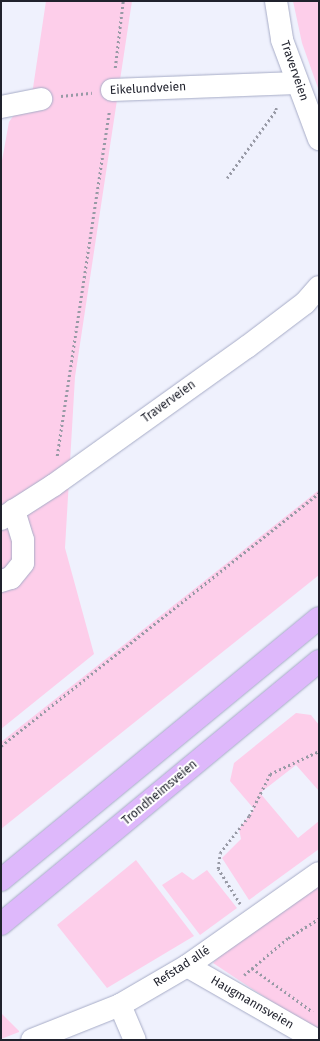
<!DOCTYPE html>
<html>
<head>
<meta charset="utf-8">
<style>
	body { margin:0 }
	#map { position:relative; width:320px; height:1041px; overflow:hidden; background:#eff1fd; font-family:"Fira Sans",sans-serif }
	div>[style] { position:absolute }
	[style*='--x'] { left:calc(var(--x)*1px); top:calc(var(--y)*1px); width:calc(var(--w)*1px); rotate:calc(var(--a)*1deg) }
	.green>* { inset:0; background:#fdceea }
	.path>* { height:2.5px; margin-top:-1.25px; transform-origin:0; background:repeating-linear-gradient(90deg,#989aa6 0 2px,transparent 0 5px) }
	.roads { filter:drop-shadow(0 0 1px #a7acc7) drop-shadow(0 0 1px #a7acc7) }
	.minor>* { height:22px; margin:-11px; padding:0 11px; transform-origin:11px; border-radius:11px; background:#fff }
	.highway>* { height:22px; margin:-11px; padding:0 11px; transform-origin:11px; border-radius:11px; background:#deb8fb }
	span { translate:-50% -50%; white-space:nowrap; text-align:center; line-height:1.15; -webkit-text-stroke:4px #fff; paint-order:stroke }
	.street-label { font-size:12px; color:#20222d }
	.frame { position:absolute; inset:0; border:2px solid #20222d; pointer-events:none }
</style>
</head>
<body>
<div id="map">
	<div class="green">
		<div style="clip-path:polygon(46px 1px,132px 1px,75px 377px,65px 548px,94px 654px,1px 729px,1px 166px,9px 122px,33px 88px)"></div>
		<div style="clip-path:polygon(293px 1px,319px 1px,319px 91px,302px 43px)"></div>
		<div style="clip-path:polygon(319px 490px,319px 575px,1px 829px,1px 742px)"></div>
		<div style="clip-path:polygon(296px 713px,311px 715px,319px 725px,319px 791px,296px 765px,260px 793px,298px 838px,319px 821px,319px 849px,249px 900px,222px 858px,241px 839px,239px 829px,254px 809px,230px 781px,234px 763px)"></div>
		<div style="clip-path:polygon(136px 860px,194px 936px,107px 988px,57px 925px)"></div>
		<div style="clip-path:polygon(207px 870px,237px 908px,200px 935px,162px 885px,182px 872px,193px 880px)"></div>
		<div style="clip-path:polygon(319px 884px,319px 1033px,213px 963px,223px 952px)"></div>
		<div style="clip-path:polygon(1px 1013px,19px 1031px,19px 1032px,1px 1039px)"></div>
	</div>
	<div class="path">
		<div style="--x:115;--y:68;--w:67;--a:-83.2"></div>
		<div style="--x:61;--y:96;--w:31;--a:-6"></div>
		<div style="--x:227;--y:178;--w:84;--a:-54.2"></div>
		<div style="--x:276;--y:110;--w:5;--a:-101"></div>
		<div style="--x:57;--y:456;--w:349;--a:-81.4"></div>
		<div style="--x:1;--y:746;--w:406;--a:-38.5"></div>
		<div style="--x:240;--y:904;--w:41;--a:-122.2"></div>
		<div style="--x:218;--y:869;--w:16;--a:-83"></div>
		<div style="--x:220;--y:853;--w:47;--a:-51.9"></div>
		<div style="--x:249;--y:816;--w:47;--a:-63.4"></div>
		<div style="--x:270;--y:774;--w:54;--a:-25.1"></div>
		<div style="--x:252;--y:968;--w:75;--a:35.8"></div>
		<div style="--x:244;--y:975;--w:57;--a:-40.1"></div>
		<div style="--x:288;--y:938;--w:36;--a:-32"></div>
	</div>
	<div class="roads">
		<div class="minor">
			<div style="--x:276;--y:1;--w:39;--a:81"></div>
			<div style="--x:282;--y:40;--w:106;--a:69.5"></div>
			<div style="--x:112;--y:90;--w:185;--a:-2.2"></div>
			<div style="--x:1;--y:107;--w:41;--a:-11.3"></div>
			<div style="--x:1;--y:519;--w:63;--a:-32.7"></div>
			<div style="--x:54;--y:485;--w:237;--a:-35.6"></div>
			<div style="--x:247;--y:347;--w:73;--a:-37.2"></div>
			<div style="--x:305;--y:303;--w:21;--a:-49"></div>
			<div style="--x:1;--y:581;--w:10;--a:-17"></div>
			<div style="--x:11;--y:578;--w:19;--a:-51"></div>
			<div style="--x:23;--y:563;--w:23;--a:-90"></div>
			<div style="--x:23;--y:540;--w:31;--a:-107"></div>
			<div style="--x:187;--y:966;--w:149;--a:29.8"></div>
			<div style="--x:120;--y:1005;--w:38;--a:67"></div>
			<div style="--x:32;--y:1040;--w:95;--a:-21.7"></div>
			<div style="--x:120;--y:1005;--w:78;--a:-30.2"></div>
			<div style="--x:187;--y:966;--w:161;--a:-35.2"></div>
		</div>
		<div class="highway">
			<div style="--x:1;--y:880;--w:412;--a:-39.5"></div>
			<div style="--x:1;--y:924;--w:413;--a:-39.6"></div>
		</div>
	</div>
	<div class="street-label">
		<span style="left:294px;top:71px;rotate:71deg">Traverveien</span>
		<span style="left:148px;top:89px;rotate:-3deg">Eikelundveien</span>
		<span style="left:169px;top:402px;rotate:-36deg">Traverveien</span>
		<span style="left:160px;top:793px;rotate:-40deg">Trondheimsveien</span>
		<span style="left:182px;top:967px;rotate:-33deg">Refstad allé</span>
		<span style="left:252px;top:1003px;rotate:30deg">Haugmannsveien</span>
	</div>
	<div class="frame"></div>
</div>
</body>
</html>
